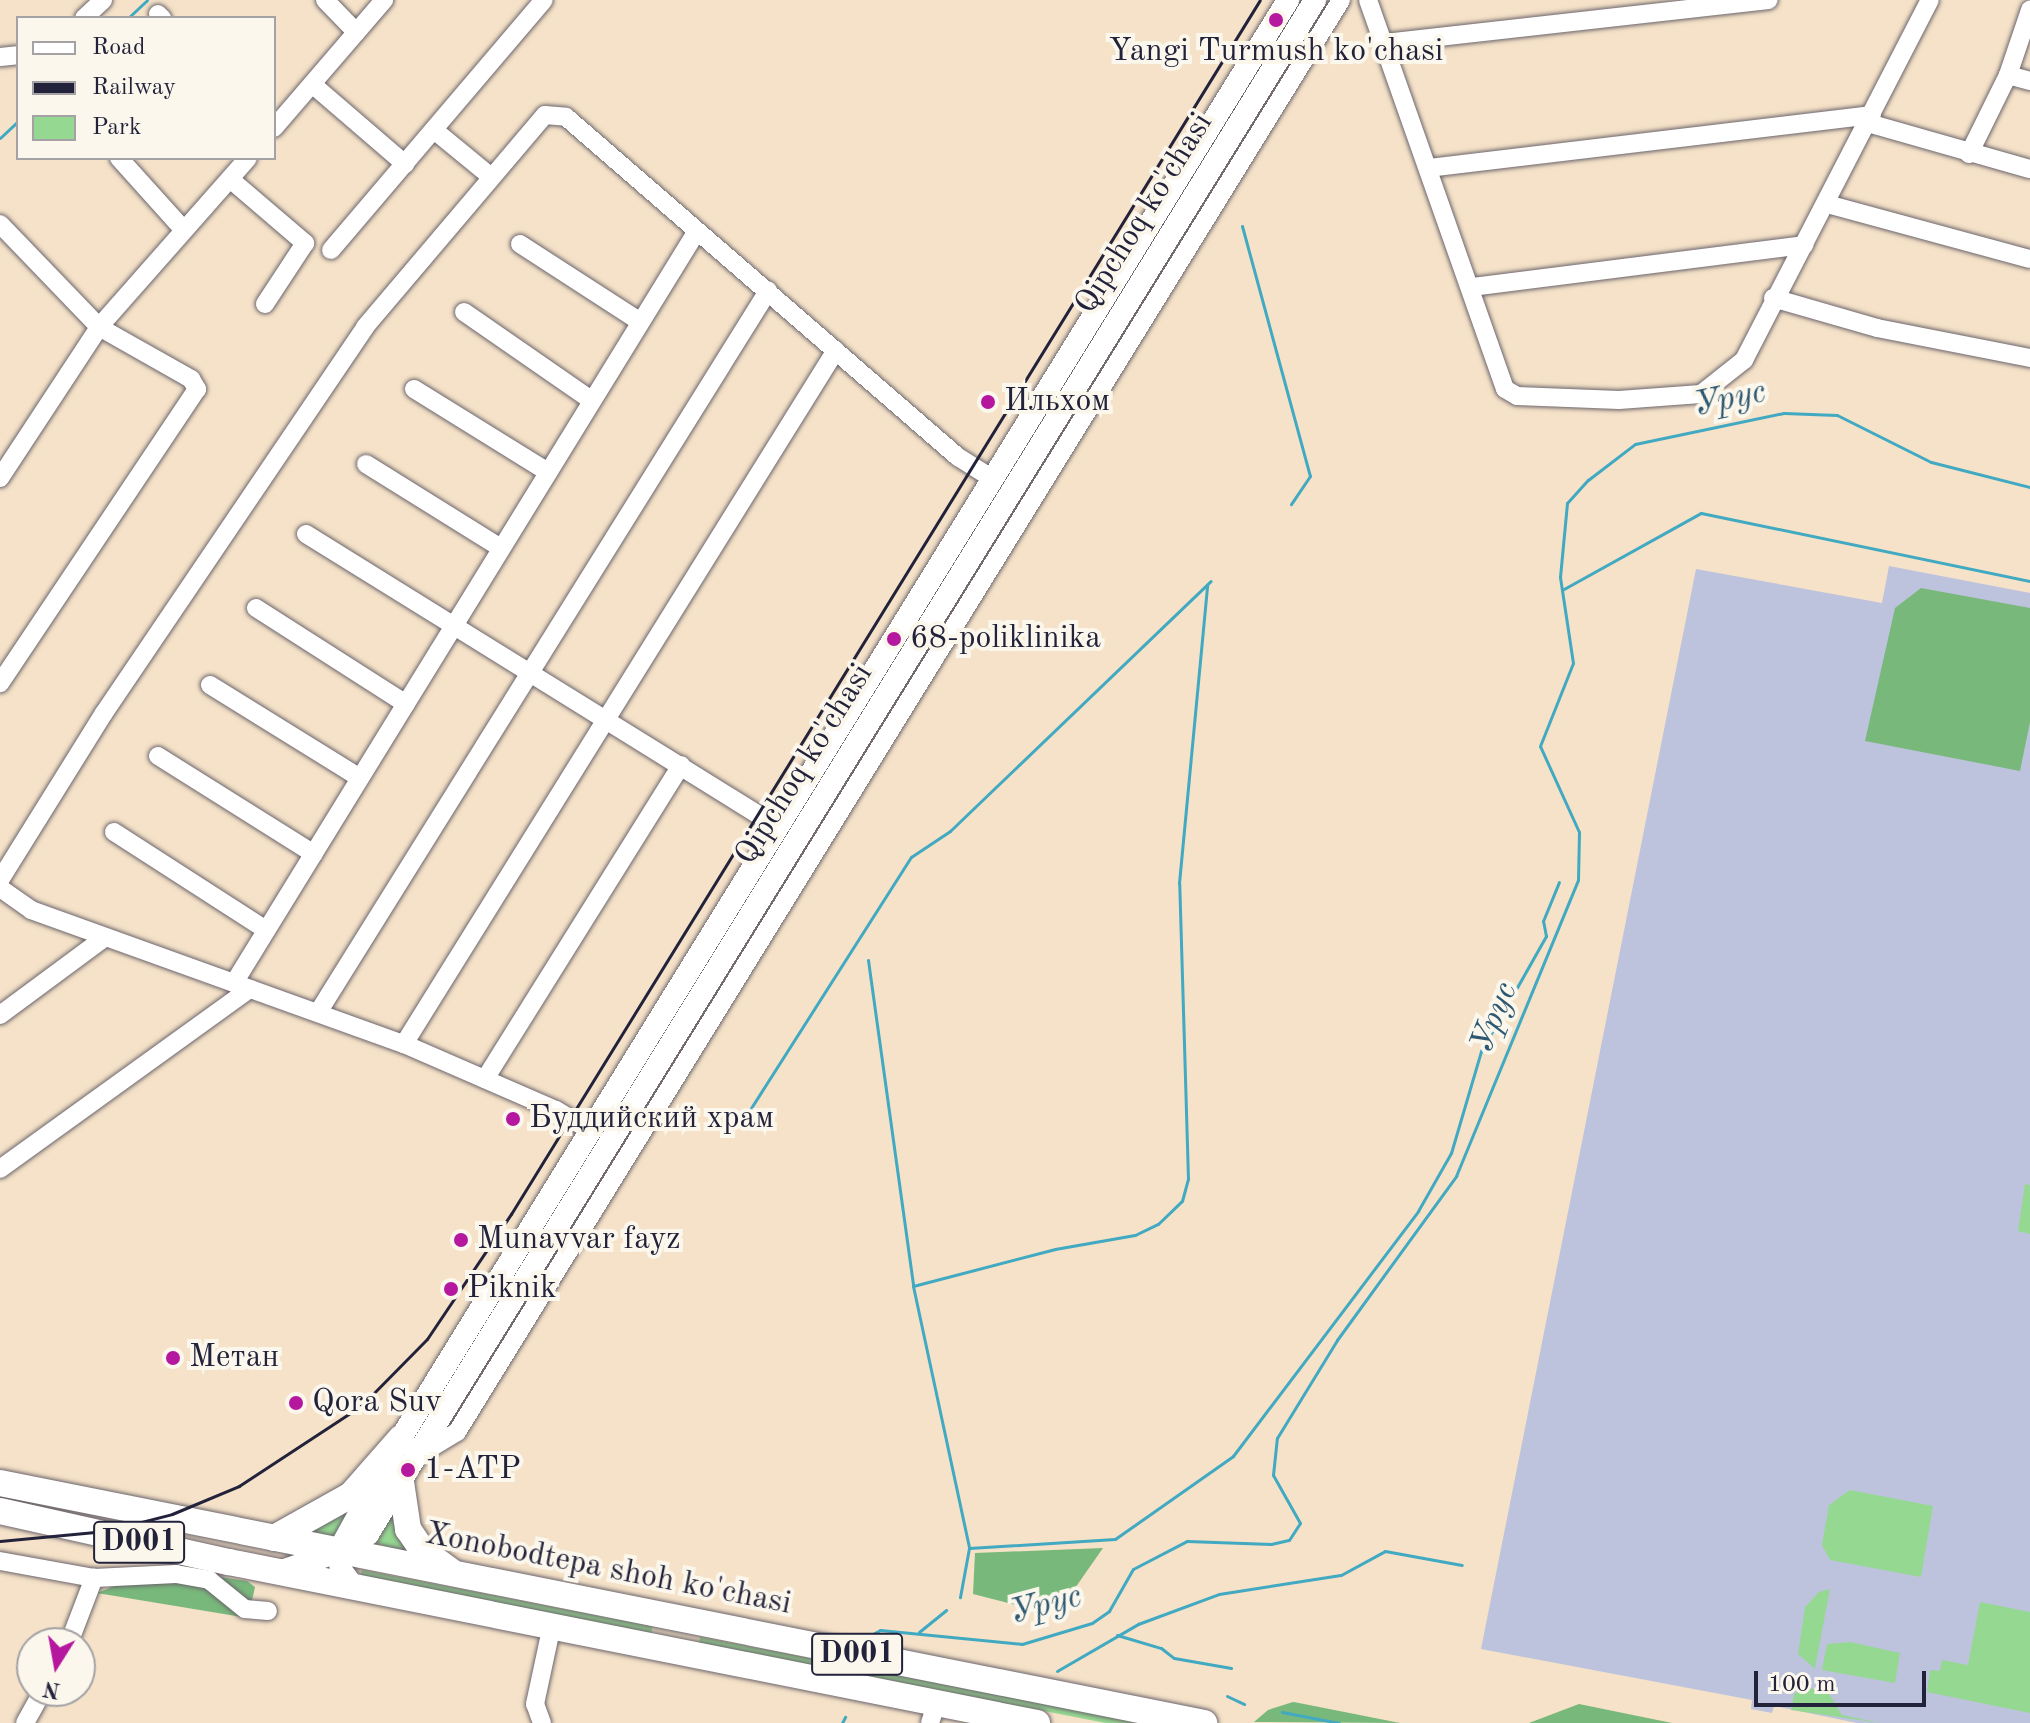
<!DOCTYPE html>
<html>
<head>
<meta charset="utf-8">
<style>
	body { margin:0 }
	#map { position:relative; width:2030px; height:1723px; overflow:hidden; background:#f5e2c8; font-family:"Old Standard TT",serif }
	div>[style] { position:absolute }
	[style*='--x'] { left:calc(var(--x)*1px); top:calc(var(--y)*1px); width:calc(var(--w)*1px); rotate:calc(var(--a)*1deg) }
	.industrial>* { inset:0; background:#bec3dd }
	.green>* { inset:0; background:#95d891; transform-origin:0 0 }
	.forest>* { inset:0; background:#78b87b }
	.stream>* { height:3px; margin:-1.5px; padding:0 1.5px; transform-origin:1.5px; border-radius:1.5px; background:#41a9c1 }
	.roads { filter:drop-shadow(0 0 2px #6c656c) drop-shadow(0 0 2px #6c656c) }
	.minor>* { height:18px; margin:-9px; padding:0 9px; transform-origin:9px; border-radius:9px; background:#fff }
	.major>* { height:22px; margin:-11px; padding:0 11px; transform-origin:11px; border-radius:11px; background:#fff }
	.highway>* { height:26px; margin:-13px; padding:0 13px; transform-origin:13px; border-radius:13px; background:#fff }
	.rail>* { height:3px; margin:-1.5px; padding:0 1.5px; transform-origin:1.5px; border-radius:1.5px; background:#22223b }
	.dots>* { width:22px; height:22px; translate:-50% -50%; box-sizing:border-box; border:4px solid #fbf7ec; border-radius:50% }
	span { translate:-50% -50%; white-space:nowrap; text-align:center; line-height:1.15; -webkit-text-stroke:8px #fbf7ec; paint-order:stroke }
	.shield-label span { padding:2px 6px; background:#fbf7ec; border:2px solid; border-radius:6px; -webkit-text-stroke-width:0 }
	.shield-label { font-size:30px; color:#22223b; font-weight:700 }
	.poi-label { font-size:32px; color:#22223b }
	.left { translate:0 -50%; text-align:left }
	.street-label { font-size:32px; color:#22223b }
	.water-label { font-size:34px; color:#2e5871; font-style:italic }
	.legend { position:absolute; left:16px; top:16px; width:260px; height:144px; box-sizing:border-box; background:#fbf7ec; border:2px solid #a4a2a5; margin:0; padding:10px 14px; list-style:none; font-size:24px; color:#22223b }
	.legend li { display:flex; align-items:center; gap:16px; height:40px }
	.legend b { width:40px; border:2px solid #a4a2a5 }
	.north { position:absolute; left:16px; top:1627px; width:80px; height:80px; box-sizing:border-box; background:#fbf7ec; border:2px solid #a4a2a5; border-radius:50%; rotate:191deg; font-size:22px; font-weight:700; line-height:32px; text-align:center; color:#22223b }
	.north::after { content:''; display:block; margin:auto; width:28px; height:36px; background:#b5179e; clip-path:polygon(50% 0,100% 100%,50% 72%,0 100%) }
	.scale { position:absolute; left:1754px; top:1671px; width:172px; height:36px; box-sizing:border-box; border:4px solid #22223b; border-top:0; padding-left:10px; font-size:24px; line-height:28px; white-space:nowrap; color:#22223b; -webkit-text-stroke:6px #fbf7ec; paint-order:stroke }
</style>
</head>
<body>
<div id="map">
	<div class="industrial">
		<div style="clip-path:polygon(1889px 566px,2030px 593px,2030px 1723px,1857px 1723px,1774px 1706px,1772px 1713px,1751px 1709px,1752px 1700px,1481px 1649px,1696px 569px,1882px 603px)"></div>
	</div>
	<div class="green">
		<div style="clip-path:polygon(2025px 1184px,2030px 1185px,2030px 1234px,2018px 1231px)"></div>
		<div style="clip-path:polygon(1850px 1490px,1933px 1506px,1921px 1577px,1830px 1560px,1822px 1545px,1829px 1505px)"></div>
		<div style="clip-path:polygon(359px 1500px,338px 1538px,311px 1531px)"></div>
		<div style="clip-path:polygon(396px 1508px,416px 1553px,376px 1544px)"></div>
		<div style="left:362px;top:1570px;width:296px;height:7px;rotate:11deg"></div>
		<div style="clip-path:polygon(1830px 1589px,1815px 1668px,1815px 1669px,1798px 1654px,1805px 1607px,1819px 1592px)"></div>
		<div style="clip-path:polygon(1980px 1602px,2030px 1612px,2030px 1713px,1927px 1692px,1930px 1670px,1940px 1671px,1942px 1660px,1968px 1665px)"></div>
		<div style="left:700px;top:1637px;width:442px;height:7px;rotate:11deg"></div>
		<div style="clip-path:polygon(1850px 1642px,1900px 1653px,1895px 1683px,1822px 1670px,1827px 1644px)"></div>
		<div style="clip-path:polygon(1805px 1687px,1828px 1692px,1842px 1715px,1880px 1723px,1791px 1710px,1794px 1694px)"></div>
	</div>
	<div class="forest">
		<div style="clip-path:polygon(1921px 588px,2030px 608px,2030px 722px,2020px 771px,1865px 741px,1895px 608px)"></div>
		<div style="clip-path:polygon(1103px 1548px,1066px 1601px,1036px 1610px,973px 1594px,975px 1553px)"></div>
		<div style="clip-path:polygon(159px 1568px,247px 1581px,255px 1587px,248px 1618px,97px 1593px)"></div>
		<div style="clip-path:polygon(1293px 1702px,1299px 1703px,1400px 1723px,1254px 1722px,1268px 1710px)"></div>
		<div style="clip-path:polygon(1579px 1704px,1672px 1723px,1529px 1723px)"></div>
	</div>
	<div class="stream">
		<div style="--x:128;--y:18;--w:26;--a:-43"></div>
		<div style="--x:0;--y:138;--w:25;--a:-43"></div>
		<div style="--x:1242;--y:226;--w:259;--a:74.8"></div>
		<div style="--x:1310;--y:476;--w:34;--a:124"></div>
		<div style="--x:1562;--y:590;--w:159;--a:-29"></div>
		<div style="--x:1701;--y:513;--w:336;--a:11.7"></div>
		<div style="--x:868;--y:960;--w:329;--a:82.1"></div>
		<div style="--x:913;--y:1286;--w:268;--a:77.9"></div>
		<div style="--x:969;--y:1548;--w:50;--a:100.4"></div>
		<div style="--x:705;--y:1125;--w:39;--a:-9"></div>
		<div style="--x:744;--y:1119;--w:311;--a:-57.5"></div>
		<div style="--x:911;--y:857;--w:47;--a:-33.7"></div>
		<div style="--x:950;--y:831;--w:361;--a:-43.8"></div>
		<div style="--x:913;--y:1286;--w:147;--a:-14.6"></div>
		<div style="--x:1055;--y:1249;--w:81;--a:-9.9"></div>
		<div style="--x:1135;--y:1235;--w:25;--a:-26"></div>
		<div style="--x:1158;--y:1224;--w:33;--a:-44"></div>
		<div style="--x:1182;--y:1201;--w:23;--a:-75"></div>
		<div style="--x:1188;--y:1179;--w:296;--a:-91.7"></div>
		<div style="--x:1179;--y:883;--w:299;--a:-84.6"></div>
		<div style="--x:969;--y:1548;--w:146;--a:-3.5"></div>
		<div style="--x:1115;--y:1539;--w:144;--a:-35.1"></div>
		<div style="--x:1233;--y:1456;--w:307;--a:-52.9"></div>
		<div style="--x:1418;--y:1211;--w:67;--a:-60.4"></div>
		<div style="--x:1451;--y:1153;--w:106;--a:-73.6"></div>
		<div style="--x:1481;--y:1051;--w:132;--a:-60.5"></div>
		<div style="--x:1546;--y:936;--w:15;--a:-101"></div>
		<div style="--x:1543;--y:921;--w:42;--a:-67.7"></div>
		<div style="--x:919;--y:1632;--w:35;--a:-39"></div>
		<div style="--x:1117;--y:1635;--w:46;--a:16.5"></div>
		<div style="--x:1161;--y:1648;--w:16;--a:38"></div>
		<div style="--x:1174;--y:1658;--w:58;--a:10"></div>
		<div style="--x:867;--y:1637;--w:15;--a:-28"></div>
		<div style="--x:880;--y:1630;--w:143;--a:5.6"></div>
		<div style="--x:1022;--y:1644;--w:73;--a:-16.7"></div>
		<div style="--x:1092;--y:1623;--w:21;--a:-35"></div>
		<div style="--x:1109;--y:1611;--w:48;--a:-60.3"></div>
		<div style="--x:1133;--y:1569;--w:61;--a:-27.4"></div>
		<div style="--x:1187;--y:1541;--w:84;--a:2"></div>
		<div style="--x:1271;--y:1544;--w:18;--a:-13"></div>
		<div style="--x:1289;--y:1540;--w:20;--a:-57"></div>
		<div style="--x:1300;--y:1523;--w:55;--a:-119.4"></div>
		<div style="--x:1273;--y:1475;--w:37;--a:-84"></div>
		<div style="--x:1277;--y:1438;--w:115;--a:-58.5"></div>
		<div style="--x:1337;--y:1340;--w:203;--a:-54"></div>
		<div style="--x:1456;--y:1176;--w:320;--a:-67.6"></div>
		<div style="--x:1578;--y:880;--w:48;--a:-88.8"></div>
		<div style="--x:1579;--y:832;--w:94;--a:-114.4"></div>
		<div style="--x:1540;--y:746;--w:89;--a:-68.3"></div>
		<div style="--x:1573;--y:663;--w:87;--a:-98.6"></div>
		<div style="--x:1560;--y:577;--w:74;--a:-84.6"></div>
		<div style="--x:1567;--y:503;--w:31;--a:-48"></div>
		<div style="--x:1588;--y:480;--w:59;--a:-37.5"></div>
		<div style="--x:1635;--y:444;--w:152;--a:-11.8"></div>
		<div style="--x:1784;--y:413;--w:53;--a:2.2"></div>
		<div style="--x:1837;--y:415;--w:105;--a:26.6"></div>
		<div style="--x:1931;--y:462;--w:102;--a:14.2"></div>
		<div style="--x:1057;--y:1671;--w:94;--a:-30.1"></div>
		<div style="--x:1138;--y:1624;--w:86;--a:-20.3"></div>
		<div style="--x:1219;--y:1594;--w:123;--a:-8.9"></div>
		<div style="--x:1341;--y:1575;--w:50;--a:-28.6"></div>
		<div style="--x:1385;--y:1551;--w:78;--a:10.3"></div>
		<div style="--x:1227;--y:1696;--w:19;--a:25"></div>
		<div style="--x:1282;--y:1712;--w:58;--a:10.9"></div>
		<div style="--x:842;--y:1723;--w:7;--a:-63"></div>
	</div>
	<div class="roads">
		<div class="minor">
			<div style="--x:325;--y:0;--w:45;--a:45.9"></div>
			<div style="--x:1368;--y:0;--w:412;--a:70.6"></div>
			<div style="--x:1505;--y:389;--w:14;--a:30"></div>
			<div style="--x:1517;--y:396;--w:102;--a:2.2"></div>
			<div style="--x:1619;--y:400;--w:82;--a:-4.2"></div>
			<div style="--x:1701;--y:394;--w:55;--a:-38.3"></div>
			<div style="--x:1744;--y:360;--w:405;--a:-62.7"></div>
			<div style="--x:158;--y:14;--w:6;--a:45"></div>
			<div style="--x:84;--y:18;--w:26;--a:-43"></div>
			<div style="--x:1385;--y:43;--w:386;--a:-6.4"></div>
			<div style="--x:0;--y:57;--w:18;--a:-6"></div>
			<div style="--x:2008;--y:75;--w:23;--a:15"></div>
			<div style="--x:312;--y:84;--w:123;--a:40.7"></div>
			<div style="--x:1868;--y:123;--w:168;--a:15.9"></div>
			<div style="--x:274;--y:128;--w:169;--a:-49.3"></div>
			<div style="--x:434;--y:130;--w:72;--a:39.4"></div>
			<div style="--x:1969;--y:154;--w:88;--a:-63.7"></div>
			<div style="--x:2008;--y:75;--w:69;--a:-71.3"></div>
			<div style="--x:119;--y:158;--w:94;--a:48"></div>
			<div style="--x:1428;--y:168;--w:447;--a:-6.8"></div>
			<div style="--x:230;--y:179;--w:99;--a:40.5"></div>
			<div style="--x:305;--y:243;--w:73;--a:123.3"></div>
			<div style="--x:1827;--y:204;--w:210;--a:15.2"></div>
			<div style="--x:0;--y:224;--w:143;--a:46.1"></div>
			<div style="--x:99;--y:327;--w:106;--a:29.5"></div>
			<div style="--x:191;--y:379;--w:12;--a:59"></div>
			<div style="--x:197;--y:389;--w:354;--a:123.8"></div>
			<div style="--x:520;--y:244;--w:142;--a:32.9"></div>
			<div style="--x:331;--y:250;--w:328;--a:-49.6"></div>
			<div style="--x:1472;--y:287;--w:335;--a:-7.2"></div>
			<div style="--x:1773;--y:298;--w:108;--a:16.1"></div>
			<div style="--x:1877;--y:328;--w:156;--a:11.1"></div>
			<div style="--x:464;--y:312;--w:155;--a:34.7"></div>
			<div style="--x:414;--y:389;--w:158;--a:31.8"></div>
			<div style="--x:366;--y:464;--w:159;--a:31.9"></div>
			<div style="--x:0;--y:478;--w:181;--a:-56.7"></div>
			<div style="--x:99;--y:327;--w:225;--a:-48.6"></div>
			<div style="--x:306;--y:534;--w:556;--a:31.83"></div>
			<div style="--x:256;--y:608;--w:178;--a:32.6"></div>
			<div style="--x:210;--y:685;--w:176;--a:31.8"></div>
			<div style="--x:158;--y:756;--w:184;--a:32.1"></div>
			<div style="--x:114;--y:832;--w:181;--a:32.8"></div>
			<div style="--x:0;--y:880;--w:197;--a:-58.1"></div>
			<div style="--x:104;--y:713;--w:466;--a:-55.9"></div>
			<div style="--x:365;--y:327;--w:278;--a:-49.7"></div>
			<div style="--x:545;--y:115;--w:21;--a:5"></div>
			<div style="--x:566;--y:117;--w:519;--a:40.94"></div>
			<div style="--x:958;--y:457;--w:41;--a:32.2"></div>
			<div style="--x:0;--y:888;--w:38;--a:35"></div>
			<div style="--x:31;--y:910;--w:396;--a:19.8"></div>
			<div style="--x:404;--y:1044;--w:166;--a:23.5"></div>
			<div style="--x:556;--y:1110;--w:41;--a:31"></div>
			<div style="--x:234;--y:983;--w:883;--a:-58.38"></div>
			<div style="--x:319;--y:1011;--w:849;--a:-58.05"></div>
			<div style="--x:0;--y:1015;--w:129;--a:-36.5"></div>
			<div style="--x:404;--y:1044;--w:817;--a:-58.1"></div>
			<div style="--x:485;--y:1079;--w:370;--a:-58"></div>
			<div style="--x:0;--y:1169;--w:308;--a:-35.8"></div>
			<div style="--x:416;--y:1457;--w:48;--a:-31.4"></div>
			<div style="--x:457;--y:1432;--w:1683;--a:-58.31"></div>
			<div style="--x:0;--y:1561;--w:96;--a:10.3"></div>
			<div style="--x:94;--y:1578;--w:82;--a:-2.8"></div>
			<div style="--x:176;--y:1574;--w:34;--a:10"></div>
			<div style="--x:209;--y:1580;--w:46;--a:38.9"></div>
			<div style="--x:245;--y:1609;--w:23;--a:5"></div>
			<div style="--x:69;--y:1643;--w:70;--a:-69"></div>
			<div style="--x:25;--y:1723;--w:37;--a:-61"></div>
			<div style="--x:542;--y:1723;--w:20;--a:-110"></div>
			<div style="--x:535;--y:1704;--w:81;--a:-77.9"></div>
			<div style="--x:930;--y:1723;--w:20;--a:-72"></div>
		</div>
		<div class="major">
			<div style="--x:279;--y:1572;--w:74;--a:-18.9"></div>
			<div style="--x:349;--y:1548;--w:24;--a:-36"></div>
			<div style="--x:368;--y:1534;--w:1803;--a:-58.31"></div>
			<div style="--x:353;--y:1586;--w:20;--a:-127"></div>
			<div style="--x:341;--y:1570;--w:18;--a:-99"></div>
			<div style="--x:338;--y:1552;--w:130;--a:-61.1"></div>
			<div style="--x:401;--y:1438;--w:1690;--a:-58.33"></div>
		</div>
		<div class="highway">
			<div style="--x:401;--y:1482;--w:48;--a:81.5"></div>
			<div style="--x:408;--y:1529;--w:25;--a:56"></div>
			<div style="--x:422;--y:1550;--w:36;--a:36"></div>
			<div style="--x:0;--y:1483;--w:1228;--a:11.27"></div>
			<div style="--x:0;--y:1511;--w:235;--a:12.6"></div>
			<div style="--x:229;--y:1562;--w:824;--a:11.27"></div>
			<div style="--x:274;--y:1538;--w:88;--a:-29.2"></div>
			<div style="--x:351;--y:1495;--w:76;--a:-48.7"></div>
		</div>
	</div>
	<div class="rail">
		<div style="--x:0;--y:1541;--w:106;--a:-5.4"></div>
		<div style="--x:106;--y:1531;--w:68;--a:-14.4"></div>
		<div style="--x:172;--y:1514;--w:73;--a:-22.7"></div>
		<div style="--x:239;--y:1486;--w:146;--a:-33.3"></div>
		<div style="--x:361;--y:1406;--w:94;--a:-45.4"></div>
		<div style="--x:427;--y:1339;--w:151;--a:-56.1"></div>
		<div style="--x:511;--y:1214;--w:1426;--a:-58.33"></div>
	</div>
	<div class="dots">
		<div style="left:1276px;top:20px;background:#b5179e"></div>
		<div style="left:988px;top:402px;background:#b5179e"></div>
		<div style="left:894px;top:639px;background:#b5179e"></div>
		<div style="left:513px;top:1119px;background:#b5179e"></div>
		<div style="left:461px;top:1240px;background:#b5179e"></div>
		<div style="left:451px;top:1289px;background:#b5179e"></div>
		<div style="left:173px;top:1358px;background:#b5179e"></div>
		<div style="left:296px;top:1403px;background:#b5179e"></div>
		<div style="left:408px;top:1470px;background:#b5179e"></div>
	</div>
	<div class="shield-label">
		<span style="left:139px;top:1542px">D001</span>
		<span style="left:857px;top:1654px">D001</span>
	</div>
	<div class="poi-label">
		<span style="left:1276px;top:52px">Yangi Turmush ko'chasi</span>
		<span class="left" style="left:1004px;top:402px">Ильхом</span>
		<span class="left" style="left:910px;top:639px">68-poliklinika</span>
		<span class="left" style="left:529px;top:1119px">Буддийский храм</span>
		<span class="left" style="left:477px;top:1240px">Munavvar fayz</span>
		<span class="left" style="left:467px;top:1289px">Piknik</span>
		<span class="left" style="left:189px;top:1358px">Метан</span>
		<span class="left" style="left:312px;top:1403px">Qora Suv</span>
		<span class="left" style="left:424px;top:1470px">1-ATP</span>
	</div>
	<div class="street-label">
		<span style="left:1145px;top:214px;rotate:-58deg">Qipchoq ko'chasi</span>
		<span style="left:805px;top:765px;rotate:-58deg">Qipchoq ko'chasi</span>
		<span style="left:608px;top:1570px;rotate:11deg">Xonobodtepa shoh ko'chasi</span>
	</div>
	<div class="water-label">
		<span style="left:1730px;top:400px;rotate:-12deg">Урус</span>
		<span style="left:1495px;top:1018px;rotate:-68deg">Урус</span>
		<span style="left:1046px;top:1606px;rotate:-15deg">Урус</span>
	</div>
	<ul class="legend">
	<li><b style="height:10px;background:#fff"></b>Road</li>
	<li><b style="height:10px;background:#22223b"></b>Railway</li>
	<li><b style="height:22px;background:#95d891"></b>Park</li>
	</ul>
	<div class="north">N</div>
	<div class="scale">100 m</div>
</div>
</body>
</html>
